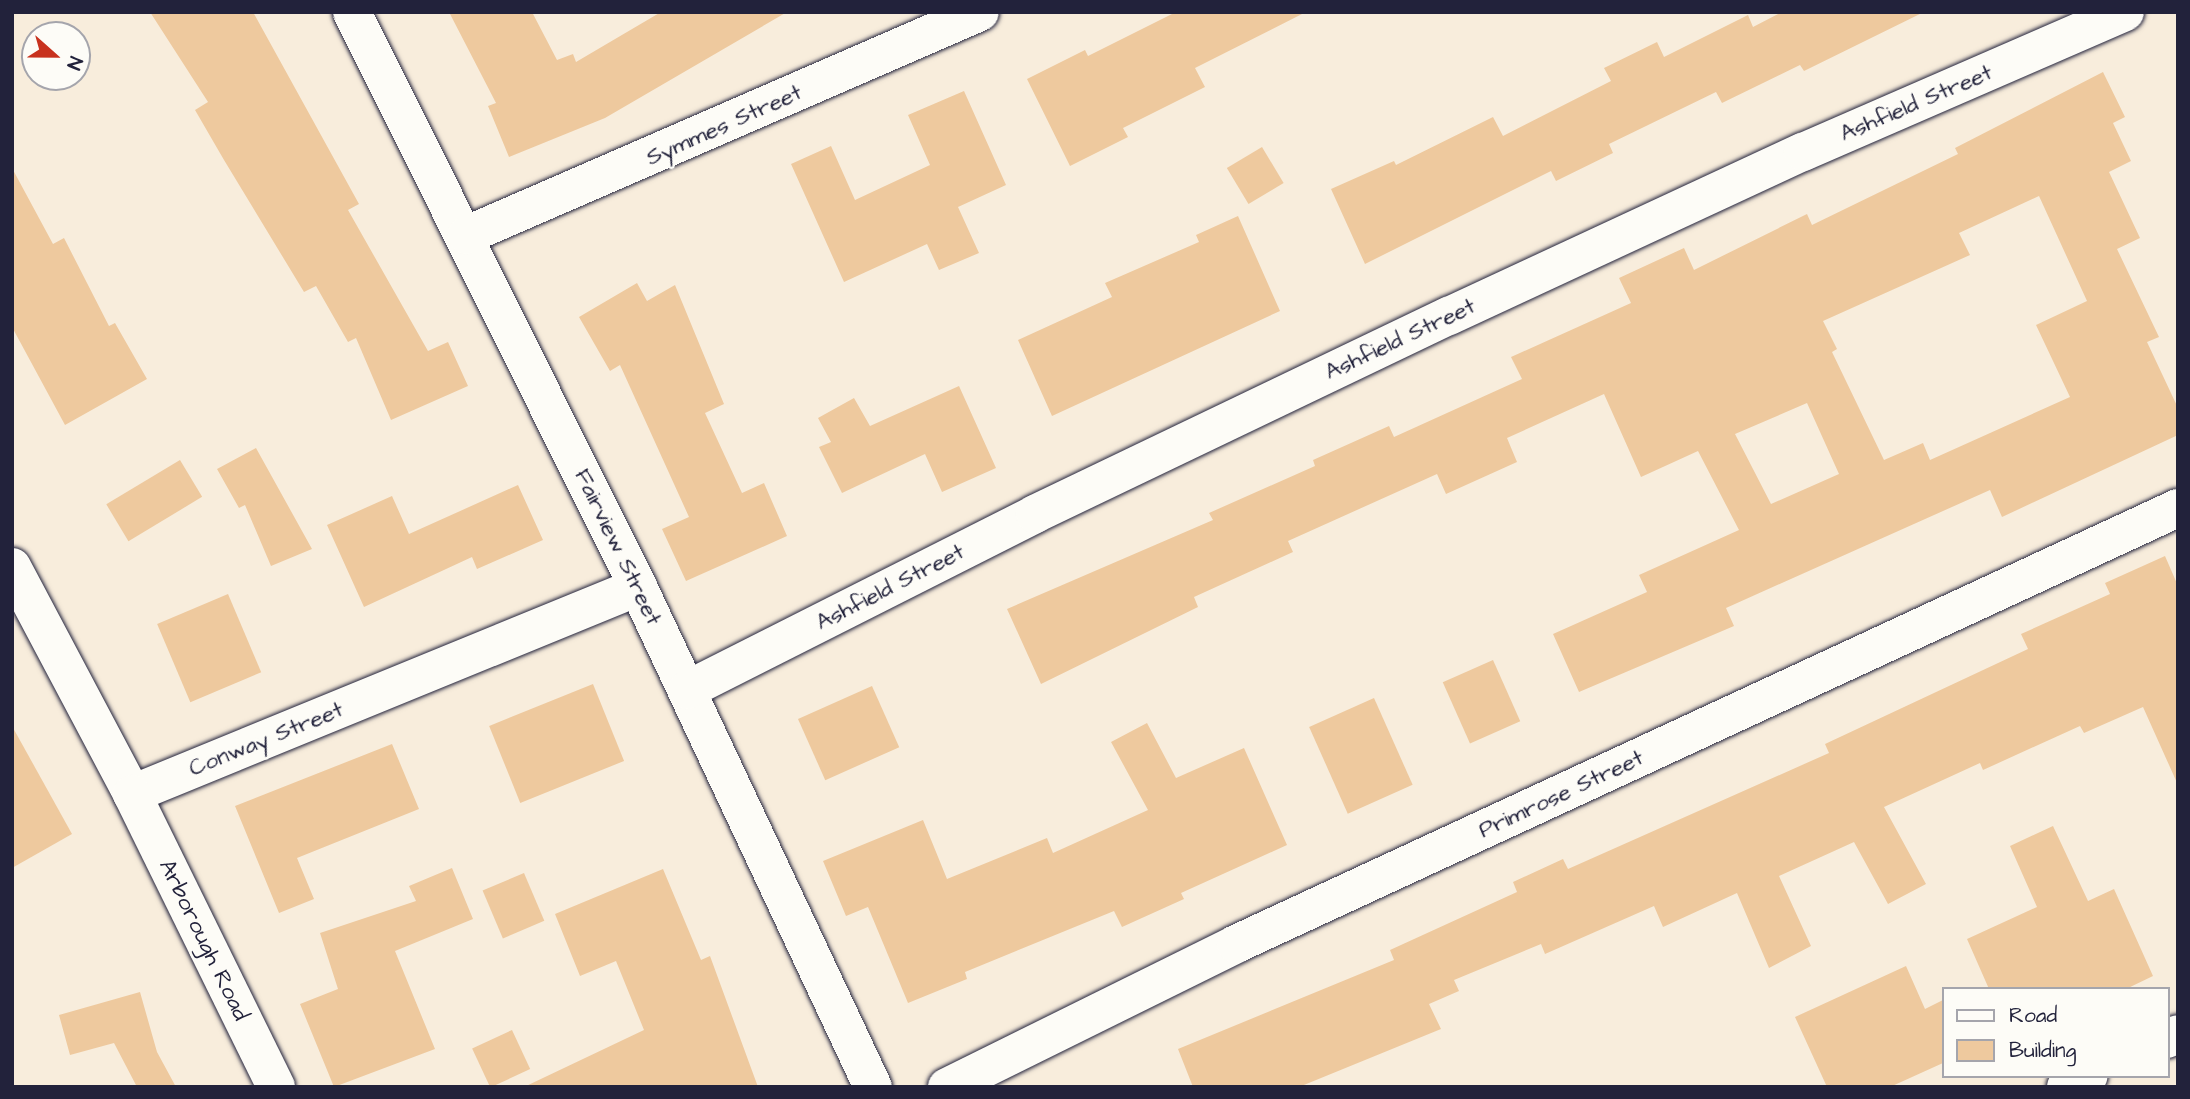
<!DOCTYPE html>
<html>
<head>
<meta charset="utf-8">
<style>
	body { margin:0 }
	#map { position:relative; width:2190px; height:1099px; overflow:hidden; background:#f8eddc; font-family:"Architects Daughter",sans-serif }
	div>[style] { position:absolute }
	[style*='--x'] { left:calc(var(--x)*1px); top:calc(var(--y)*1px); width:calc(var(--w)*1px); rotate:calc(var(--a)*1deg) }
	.building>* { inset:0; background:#eec99e; transform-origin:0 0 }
	.roads { filter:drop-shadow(0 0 2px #22223b) drop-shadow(0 0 2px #22223b) }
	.minor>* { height:38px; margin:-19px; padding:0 19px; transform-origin:19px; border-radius:19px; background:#fdfcf7 }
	span { translate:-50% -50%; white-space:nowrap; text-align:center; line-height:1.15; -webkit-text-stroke:5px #fdfcf7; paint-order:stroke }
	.street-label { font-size:23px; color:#22223b }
	.frame { position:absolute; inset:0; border:14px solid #22223b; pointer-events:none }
	.legend { position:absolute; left:1942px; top:987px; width:228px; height:91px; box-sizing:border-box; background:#fdfcf7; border:2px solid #a5a5ac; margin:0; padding:9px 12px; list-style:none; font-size:21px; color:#22223b }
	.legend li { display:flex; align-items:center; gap:14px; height:35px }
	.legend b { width:35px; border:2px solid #a5a5ac }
	.north { position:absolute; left:21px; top:21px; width:70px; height:70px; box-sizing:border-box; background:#fdfcf7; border:2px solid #a5a5ac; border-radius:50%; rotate:111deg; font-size:19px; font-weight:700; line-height:28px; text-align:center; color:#22223b }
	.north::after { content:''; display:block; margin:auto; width:24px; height:32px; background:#c8321e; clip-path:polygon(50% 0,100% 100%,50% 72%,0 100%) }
</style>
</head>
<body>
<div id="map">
	<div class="building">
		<div style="clip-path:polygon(150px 12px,253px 12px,359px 204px,348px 210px,428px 351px,448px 342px,468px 386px,391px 420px,356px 338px,348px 342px,316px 286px,304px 292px,224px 160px,195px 110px,208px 102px)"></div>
		<div style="clip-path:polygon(449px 12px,532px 12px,557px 60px,573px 54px,576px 62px,661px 12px,787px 12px,605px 118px,509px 157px,488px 106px,496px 103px)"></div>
		<div style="clip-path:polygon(1176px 12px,1306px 12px,1195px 68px,1205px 87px,1123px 128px,1128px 137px,1070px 166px,1027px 79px,1085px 50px,1088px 56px)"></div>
		<div style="clip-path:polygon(1782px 12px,1924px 12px,1804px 71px,1800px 65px,1722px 103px,1716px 92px,1609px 144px,1613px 153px,1556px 181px,1551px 171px,1365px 264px,1331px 189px,1394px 161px,1396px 165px,1493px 117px,1503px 136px,1611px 81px,1604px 68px,1657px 42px,1664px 57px,1748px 15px,1753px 27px)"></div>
		<div style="clip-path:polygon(evenodd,2103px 72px,2125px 117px,2113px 123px,2131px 161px,2109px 172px,2140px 238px,2117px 249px,2159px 337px,2147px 342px,2178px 408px,2178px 435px,2002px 517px,1990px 490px,1726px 608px,1734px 626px,1579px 692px,1553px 634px,1647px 592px,1639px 575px,1739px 530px,1698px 451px,1641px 477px,1604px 394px,1507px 438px,1517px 462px,1446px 494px,1437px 474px,1288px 541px,1293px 552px,1194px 597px,1198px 607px,1041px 684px,1007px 609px,1213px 520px,1209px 513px,1315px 466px,1313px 460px,1389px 426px,1394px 437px,1522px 379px,1511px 357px,1631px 303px,1619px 278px,1684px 248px,1694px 270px,1807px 214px,1812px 225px,1958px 154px,1955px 148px,2103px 72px,2039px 196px,2087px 301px,2036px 325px,2070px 397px,1930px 460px,1923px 443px,1884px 460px,1832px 352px,1837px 349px,1823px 321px,1970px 255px,1959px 233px,2039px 196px,2103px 72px,1807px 403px,1839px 474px,1771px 504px,1735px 434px,1807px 403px)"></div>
		<div style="clip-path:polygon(964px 91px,1006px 185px,958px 207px,979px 253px,939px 270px,927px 244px,844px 282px,791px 164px,831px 146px,855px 200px,930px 165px,908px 115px)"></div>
		<div style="left:1262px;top:147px;width:42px;height:41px;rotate:59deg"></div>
		<div style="clip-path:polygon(12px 168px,53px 244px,64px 238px,109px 326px,115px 323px,147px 379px,65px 425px,12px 327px)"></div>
		<div style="clip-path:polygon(1238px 216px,1280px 311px,1052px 416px,1018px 340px,1112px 297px,1105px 283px,1199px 242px,1196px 235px)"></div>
		<div style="clip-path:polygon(637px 283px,647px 301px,675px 285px,724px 404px,705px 413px,742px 493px,764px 483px,787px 536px,686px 581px,662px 529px,689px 517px,620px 365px,610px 371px,579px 317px)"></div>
		<div style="clip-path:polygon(959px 386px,996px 468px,942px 492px,925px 454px,842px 493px,819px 447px,831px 442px,818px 418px,854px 398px,870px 426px)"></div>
		<div style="clip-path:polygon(256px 448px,312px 549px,271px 566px,245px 505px,239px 508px,217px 469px)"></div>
		<div style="left:180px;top:460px;width:43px;height:86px;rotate:59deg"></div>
		<div style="clip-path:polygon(518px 485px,543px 540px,477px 569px,472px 557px,364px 607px,327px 525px,392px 496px,409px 534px)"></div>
		<div style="clip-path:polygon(2165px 556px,2178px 586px,2178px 785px,2143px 707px,2084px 733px,2080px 726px,1983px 770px,1980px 763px,1884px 807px,1926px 884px,1888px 904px,1854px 842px,1779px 876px,1811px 946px,1769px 968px,1737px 893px,1663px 927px,1654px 906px,1545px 954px,1541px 944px,1454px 980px,1459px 991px,1429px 1004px,1441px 1029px,1299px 1087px,1193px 1087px,1178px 1049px,1394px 960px,1390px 950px,1517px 892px,1513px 882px,1563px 859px,1568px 869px,1829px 753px,1825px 744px,2028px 649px,2021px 634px,2110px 594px,2105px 583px)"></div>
		<div style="left:228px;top:594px;width:85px;height:77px;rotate:67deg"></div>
		<div style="left:1493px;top:660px;width:67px;height:55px;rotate:66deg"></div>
		<div style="left:593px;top:684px;width:83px;height:112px;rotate:68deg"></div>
		<div style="left:872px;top:686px;width:67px;height:81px;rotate:66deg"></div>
		<div style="left:1374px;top:698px;width:95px;height:71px;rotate:66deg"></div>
		<div style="clip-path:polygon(1147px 723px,1176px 778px,1244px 748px,1287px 845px,1181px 893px,1184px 899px,1122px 927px,1114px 911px,965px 972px,967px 979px,908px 1003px,868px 907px,846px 916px,823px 861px,923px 820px,947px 879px,1047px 838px,1053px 853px,1148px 810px,1111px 742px)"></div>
		<div style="clip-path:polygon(12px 726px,72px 834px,12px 868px)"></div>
		<div style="clip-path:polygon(392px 744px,419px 809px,297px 858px,314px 899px,279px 913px,235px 806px)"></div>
		<div style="clip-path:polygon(2053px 826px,2088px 901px,2114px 889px,2153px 976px,2126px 989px,1989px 989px,1967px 939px,2037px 907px,2010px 846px)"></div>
		<div style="clip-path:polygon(452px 868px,473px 919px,395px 951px,435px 1049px,334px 1087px,300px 1004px,338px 989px,320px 933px,416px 901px,409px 886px)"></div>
		<div style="clip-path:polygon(663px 869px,701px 960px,710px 956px,758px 1087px,524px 1087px,644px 1030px,616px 961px,580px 976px,555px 914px)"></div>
		<div style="left:524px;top:873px;width:52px;height:45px;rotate:67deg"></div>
		<div style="clip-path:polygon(1906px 966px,1925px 1009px,1943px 1000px,1943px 1063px,1890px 1087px,1827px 1087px,1795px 1017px)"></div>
		<div style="clip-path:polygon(140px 992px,157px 1052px,176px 1087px,137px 1087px,114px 1043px,70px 1055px,59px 1015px)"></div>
		<div style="left:512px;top:1030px;width:43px;height:44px;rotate:65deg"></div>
	</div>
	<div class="roads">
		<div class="minor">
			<div style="--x:352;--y:12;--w:642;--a:63.55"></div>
			<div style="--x:638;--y:587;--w:552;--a:64.83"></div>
			<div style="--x:467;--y:235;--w:559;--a:-23.49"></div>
			<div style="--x:12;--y:567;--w:257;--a:62.1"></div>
			<div style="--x:132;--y:794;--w:547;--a:-22.25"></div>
			<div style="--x:687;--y:690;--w:390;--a:-26.8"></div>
			<div style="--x:1035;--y:514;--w:459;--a:-25.6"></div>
			<div style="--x:1449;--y:316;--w:390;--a:-24.9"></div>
			<div style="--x:1803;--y:152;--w:351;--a:-23.5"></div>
			<div style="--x:132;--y:794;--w:326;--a:63.8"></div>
			<div style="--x:2167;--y:1039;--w:12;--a:-24"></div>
			<div style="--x:947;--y:1087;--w:322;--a:-26.3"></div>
			<div style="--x:1236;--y:944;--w:1038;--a:-24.84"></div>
			<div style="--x:2066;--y:1087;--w:25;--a:-26"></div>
		</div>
	</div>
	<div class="street-label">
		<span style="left:1916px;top:103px;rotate:-23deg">Ashfield Street</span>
		<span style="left:724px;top:125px;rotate:-24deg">Symmes Street</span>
		<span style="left:1400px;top:339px;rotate:-25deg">Ashfield Street</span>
		<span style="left:618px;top:547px;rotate:64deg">Fairview Street</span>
		<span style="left:890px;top:587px;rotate:-27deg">Ashfield Street</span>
		<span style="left:266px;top:739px;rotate:-22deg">Conway Street</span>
		<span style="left:1561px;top:794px;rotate:-25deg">Primrose Street</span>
		<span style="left:204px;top:940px;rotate:64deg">Arborough Road</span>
	</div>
	<div class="frame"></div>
	<ul class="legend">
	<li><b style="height:9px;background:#fdfcf7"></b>Road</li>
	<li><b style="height:19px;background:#eec99e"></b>Building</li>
	</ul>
	<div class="north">N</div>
</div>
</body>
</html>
